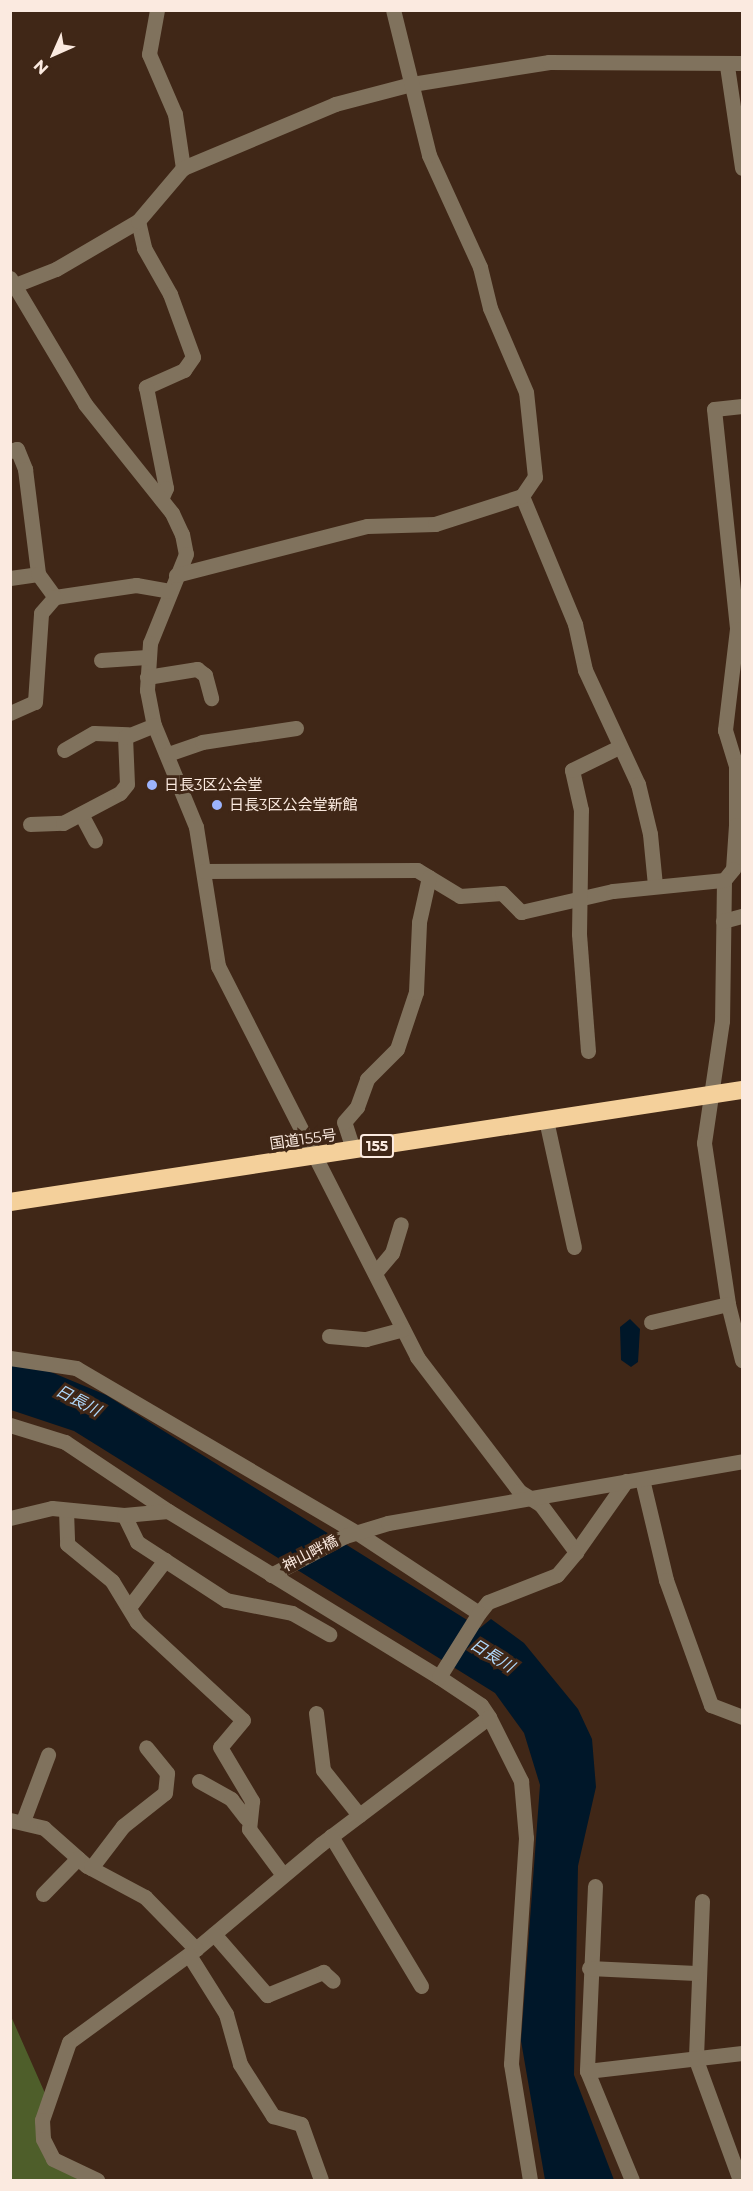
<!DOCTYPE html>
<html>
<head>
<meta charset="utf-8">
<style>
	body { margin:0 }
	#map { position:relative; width:753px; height:2191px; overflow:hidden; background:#402717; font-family:Montserrat,"Noto Sans JP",sans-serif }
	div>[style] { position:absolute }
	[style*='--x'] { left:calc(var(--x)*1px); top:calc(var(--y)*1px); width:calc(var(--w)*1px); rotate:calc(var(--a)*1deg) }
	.forest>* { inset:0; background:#4e5e2a }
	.water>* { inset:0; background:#001729 }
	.minor>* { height:15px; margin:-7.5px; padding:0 7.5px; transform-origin:7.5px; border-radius:7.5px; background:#80725d }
	.highway>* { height:18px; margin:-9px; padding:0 9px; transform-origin:9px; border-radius:9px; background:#f4d09b }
	.dots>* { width:16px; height:16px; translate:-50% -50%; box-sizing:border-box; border:3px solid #402717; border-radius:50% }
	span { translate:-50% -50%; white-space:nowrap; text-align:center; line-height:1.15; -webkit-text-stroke:6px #402717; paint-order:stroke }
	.shield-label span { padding:2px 4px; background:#402717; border:2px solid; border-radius:4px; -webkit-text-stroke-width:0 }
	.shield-label { font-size:14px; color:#fbeae0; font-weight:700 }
	.poi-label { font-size:15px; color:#fbeae0 }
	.left { translate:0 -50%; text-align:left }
	.street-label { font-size:15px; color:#fbeae0 }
	.water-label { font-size:16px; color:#b0dafd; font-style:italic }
	.frame { position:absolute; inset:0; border:12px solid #fbeae0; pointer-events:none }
	.north { position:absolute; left:24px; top:24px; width:60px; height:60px; -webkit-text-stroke:4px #402717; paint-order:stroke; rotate:225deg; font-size:16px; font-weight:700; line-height:24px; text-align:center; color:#fbeae0 }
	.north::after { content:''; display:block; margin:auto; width:21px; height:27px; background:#fbeae0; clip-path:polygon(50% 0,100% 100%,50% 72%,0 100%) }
</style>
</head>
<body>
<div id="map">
	<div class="forest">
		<div style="clip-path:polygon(10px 2014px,48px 2100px,42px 2120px,53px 2159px,98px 2180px,11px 2180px)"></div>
	</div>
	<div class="water">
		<div style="clip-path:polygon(630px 1319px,640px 1329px,638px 1362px,631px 1367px,621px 1360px,620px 1327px)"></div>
		<div style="clip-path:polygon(11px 1366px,39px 1367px,106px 1395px,480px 1628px,491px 1619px,524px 1643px,578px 1709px,592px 1739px,596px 1787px,578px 1866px,574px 2075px,614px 2180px,545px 2180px,521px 2041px,540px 1785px,524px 1733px,495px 1693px,74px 1431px,11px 1410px)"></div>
	</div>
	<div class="minor">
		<div style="--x:157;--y:10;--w:45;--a:100.3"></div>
		<div style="--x:149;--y:54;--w:65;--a:66.6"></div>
		<div style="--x:175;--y:114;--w:55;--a:81.6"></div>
		<div style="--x:727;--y:66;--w:103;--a:81.6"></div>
		<div style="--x:138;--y:221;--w:28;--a:77"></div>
		<div style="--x:144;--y:248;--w:53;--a:60.5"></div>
		<div style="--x:170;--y:294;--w:67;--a:69.9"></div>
		<div style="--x:193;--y:357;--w:16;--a:125"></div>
		<div style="--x:184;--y:370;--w:42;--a:155.9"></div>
		<div style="--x:146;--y:387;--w:103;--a:78.8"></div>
		<div style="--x:166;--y:488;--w:12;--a:114"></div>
		<div style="--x:10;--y:278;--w:147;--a:59.2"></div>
		<div style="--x:85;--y:404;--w:139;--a:51.4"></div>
		<div style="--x:172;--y:513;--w:23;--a:65"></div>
		<div style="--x:182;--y:534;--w:20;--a:79"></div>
		<div style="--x:186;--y:554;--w:96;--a:112"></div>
		<div style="--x:150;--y:643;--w:47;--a:93.7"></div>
		<div style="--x:147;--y:690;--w:36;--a:79"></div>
		<div style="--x:154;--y:725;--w:110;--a:67.6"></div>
		<div style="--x:196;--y:827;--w:141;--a:81"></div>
		<div style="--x:218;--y:966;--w:439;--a:63"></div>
		<div style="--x:417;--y:1357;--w:168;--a:52.7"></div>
		<div style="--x:519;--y:1491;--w:26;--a:32"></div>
		<div style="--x:541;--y:1505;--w:59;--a:53.3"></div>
		<div style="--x:576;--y:1552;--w:87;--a:-54.8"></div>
		<div style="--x:10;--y:287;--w:49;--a:-21.4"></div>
		<div style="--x:56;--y:269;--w:95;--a:-30.3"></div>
		<div style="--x:138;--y:221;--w:70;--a:-49.7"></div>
		<div style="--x:183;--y:168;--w:165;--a:-22.8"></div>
		<div style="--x:335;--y:104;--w:80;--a:-14.6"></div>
		<div style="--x:412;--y:84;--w:139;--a:-9.1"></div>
		<div style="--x:549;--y:62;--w:193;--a:0.3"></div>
		<div style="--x:742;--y:406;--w:28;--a:174"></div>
		<div style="--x:714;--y:409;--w:221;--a:84"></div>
		<div style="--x:737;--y:629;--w:102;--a:96.8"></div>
		<div style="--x:725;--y:730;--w:37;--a:73"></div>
		<div style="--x:736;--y:765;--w:60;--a:90"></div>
		<div style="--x:736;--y:825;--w:44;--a:93.9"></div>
		<div style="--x:733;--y:869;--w:14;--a:129"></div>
		<div style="--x:724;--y:880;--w:141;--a:90.8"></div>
		<div style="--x:722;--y:1021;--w:123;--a:98.4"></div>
		<div style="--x:704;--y:1143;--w:163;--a:81.5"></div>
		<div style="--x:728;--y:1304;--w:58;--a:76"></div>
		<div style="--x:10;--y:451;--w:7;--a:-16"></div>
		<div style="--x:17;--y:449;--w:22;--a:68"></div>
		<div style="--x:25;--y:469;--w:106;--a:82.9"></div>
		<div style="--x:522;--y:496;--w:139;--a:67.5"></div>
		<div style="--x:575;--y:624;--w:47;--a:77.7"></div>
		<div style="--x:585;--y:670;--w:126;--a:65.1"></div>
		<div style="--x:638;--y:784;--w:51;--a:76.5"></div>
		<div style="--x:650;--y:834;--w:51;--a:84.4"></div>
		<div style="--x:176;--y:575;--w:197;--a:-14.4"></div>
		<div style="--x:367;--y:526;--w:68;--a:-1.7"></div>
		<div style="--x:435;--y:524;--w:91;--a:-17.8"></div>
		<div style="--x:522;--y:496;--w:23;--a:-56"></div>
		<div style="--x:535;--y:477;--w:85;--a:-96"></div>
		<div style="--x:526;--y:392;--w:91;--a:-113.2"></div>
		<div style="--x:490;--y:308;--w:42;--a:-103.7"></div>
		<div style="--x:480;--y:267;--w:123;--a:-114.5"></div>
		<div style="--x:429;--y:155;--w:149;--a:-103.9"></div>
		<div style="--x:10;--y:578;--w:28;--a:-8"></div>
		<div style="--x:38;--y:574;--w:29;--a:54"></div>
		<div style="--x:55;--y:597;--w:82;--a:-8.4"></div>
		<div style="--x:136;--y:585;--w:34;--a:10"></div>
		<div style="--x:101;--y:660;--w:46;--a:-3.7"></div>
		<div style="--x:147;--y:677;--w:51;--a:-9.1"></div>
		<div style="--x:197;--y:669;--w:10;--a:37"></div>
		<div style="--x:205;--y:675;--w:24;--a:75"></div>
		<div style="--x:10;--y:713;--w:27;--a:-24"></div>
		<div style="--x:35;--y:702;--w:89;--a:-86.1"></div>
		<div style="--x:41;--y:613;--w:21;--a:-49"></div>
		<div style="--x:64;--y:750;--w:34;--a:-30"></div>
		<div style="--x:94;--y:733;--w:34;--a:2"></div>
		<div style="--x:168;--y:754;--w:36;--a:-19"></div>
		<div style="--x:202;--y:742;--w:95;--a:-8.5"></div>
		<div style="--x:81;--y:814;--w:30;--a:62"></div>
		<div style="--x:30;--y:824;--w:33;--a:-2"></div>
		<div style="--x:63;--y:823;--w:64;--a:-27.8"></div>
		<div style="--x:120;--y:793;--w:11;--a:-52"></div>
		<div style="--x:127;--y:784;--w:47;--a:-92.4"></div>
		<div style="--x:125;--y:737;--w:31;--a:-22"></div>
		<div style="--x:204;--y:871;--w:213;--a:-0.3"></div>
		<div style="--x:417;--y:870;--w:50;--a:31.2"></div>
		<div style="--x:460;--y:896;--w:42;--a:-4.1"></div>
		<div style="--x:502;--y:893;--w:27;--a:45"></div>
		<div style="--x:521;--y:912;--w:94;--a:-12.9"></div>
		<div style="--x:613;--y:891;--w:112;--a:-5.7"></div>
		<div style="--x:723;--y:921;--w:20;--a:-15"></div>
		<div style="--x:588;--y:1051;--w:117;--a:-94.4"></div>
		<div style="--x:579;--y:934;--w:124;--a:-89.1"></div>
		<div style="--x:581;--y:810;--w:41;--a:-102.7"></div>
		<div style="--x:572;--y:770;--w:52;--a:-26.1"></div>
		<div style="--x:546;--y:1120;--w:130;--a:77.6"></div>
		<div style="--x:353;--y:1149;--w:28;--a:-108"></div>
		<div style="--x:344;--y:1122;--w:20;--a:-49"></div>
		<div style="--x:357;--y:1107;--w:30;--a:-70"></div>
		<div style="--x:367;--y:1079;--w:42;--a:-45"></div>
		<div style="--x:397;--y:1049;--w:60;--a:-71.6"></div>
		<div style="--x:416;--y:992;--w:70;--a:-87.5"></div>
		<div style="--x:419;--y:922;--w:46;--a:-77.5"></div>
		<div style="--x:375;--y:1273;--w:26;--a:-50"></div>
		<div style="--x:392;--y:1253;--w:30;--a:-73"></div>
		<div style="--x:651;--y:1322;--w:79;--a:-13.2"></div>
		<div style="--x:329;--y:1336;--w:37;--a:5"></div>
		<div style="--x:366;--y:1339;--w:38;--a:-15"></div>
		<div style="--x:10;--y:1358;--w:67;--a:8.6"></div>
		<div style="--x:76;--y:1368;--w:324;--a:30.4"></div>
		<div style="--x:356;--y:1532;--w:147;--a:33.4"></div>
		<div style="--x:479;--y:1613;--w:14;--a:-51"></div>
		<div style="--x:488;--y:1602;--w:74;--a:-21.4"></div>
		<div style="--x:557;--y:1575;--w:30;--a:-50"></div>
		<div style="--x:10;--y:1425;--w:58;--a:17.2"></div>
		<div style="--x:65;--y:1442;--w:124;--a:33.8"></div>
		<div style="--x:642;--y:1479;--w:104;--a:76.6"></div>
		<div style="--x:666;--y:1580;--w:133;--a:70.2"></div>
		<div style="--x:711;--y:1705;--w:33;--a:21"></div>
		<div style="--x:66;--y:1510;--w:34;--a:88"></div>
		<div style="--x:67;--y:1544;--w:58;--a:39.4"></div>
		<div style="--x:112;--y:1581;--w:48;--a:58.6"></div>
		<div style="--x:137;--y:1622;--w:144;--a:42.8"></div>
		<div style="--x:243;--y:1720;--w:35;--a:130"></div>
		<div style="--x:220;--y:1747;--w:63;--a:59.3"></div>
		<div style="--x:252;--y:1801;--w:28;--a:96"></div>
		<div style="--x:249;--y:1829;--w:57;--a:53.5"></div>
		<div style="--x:124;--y:1515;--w:30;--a:64"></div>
		<div style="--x:137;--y:1542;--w:106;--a:33.1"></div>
		<div style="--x:226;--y:1600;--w:67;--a:11.1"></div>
		<div style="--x:292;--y:1613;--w:43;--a:29.6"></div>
		<div style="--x:10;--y:1518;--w:43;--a:-13.4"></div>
		<div style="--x:52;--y:1508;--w:72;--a:5.6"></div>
		<div style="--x:124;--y:1515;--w:44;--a:-5.2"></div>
		<div style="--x:168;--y:1511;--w:318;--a:31.5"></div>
		<div style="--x:439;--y:1677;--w:50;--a:33.7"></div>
		<div style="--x:481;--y:1705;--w:14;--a:56"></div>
		<div style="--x:489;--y:1717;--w:211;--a:142.9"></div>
		<div style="--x:321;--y:1844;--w:163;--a:140"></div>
		<div style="--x:196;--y:1949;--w:157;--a:143.8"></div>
		<div style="--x:69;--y:2042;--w:83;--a:109.1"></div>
		<div style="--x:42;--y:2120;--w:19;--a:87"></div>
		<div style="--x:43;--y:2139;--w:22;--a:63"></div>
		<div style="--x:53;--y:2159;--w:49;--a:25.5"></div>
		<div style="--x:271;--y:1575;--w:84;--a:-27.8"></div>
		<div style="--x:345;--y:1536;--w:45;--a:-16.8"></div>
		<div style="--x:388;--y:1523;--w:359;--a:-9.9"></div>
		<div style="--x:130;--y:1606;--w:58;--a:-52.7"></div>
		<div style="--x:439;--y:1677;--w:75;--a:-58"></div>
		<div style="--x:316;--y:1713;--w:57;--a:83"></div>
		<div style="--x:323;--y:1770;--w:58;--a:51.3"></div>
		<div style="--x:489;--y:1717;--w:72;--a:63.4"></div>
		<div style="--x:521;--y:1781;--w:57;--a:85"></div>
		<div style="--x:526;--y:1838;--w:226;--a:93.8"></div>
		<div style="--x:511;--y:2064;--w:118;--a:80.7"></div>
		<div style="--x:199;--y:1781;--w:37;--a:29"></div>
		<div style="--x:231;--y:1799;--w:24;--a:52"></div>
		<div style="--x:10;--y:1820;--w:35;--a:13"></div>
		<div style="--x:44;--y:1828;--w:57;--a:41.5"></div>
		<div style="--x:87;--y:1866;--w:66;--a:28.1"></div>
		<div style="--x:145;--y:1897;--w:73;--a:45.6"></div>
		<div style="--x:23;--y:1821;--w:71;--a:-69.3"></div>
		<div style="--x:331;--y:1836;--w:175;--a:59"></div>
		<div style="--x:91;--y:1868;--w:53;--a:-52.7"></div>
		<div style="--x:123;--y:1826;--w:53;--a:-38.2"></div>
		<div style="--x:165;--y:1793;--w:20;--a:-84"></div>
		<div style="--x:167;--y:1773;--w:33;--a:-129"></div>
		<div style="--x:595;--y:1886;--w:185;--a:92.5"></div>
		<div style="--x:587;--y:2071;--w:118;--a:67.6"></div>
		<div style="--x:43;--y:1894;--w:50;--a:-45.8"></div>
		<div style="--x:702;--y:1901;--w:159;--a:92.2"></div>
		<div style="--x:696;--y:2060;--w:128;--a:69.9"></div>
		<div style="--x:214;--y:1934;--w:81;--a:49"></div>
		<div style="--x:267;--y:1995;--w:61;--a:-22.3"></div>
		<div style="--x:323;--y:1972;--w:13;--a:42"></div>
		<div style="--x:189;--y:1955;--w:70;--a:57.9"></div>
		<div style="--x:226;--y:2014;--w:52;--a:74.4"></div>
		<div style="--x:240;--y:2064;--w:62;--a:57.6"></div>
		<div style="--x:273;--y:2116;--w:29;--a:16"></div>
		<div style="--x:301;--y:2124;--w:59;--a:70.3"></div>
		<div style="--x:589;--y:1968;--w:107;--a:2.7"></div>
		<div style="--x:587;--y:2071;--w:156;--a:-6.6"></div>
	</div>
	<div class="highway">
		<div style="--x:10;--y:1202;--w:741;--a:-8.7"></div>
	</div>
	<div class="dots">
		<div style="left:152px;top:785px;background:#9cb4fd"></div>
		<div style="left:217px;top:805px;background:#9cb4fd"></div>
	</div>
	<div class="shield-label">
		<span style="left:377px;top:1146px">155</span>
	</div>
	<div class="poi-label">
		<span class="left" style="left:164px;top:785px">日長3区公会堂</span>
		<span class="left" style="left:229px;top:805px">日長3区公会堂新館</span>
	</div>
	<div class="street-label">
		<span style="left:303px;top:1139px;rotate:-8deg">国道155号</span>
		<span style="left:310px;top:1553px;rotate:-27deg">神山畔橋</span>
	</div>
	<div class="water-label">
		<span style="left:78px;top:1401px;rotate:28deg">日長川</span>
		<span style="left:492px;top:1656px;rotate:32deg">日長川</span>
	</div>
	<div class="frame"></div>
	<div class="north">N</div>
</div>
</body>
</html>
